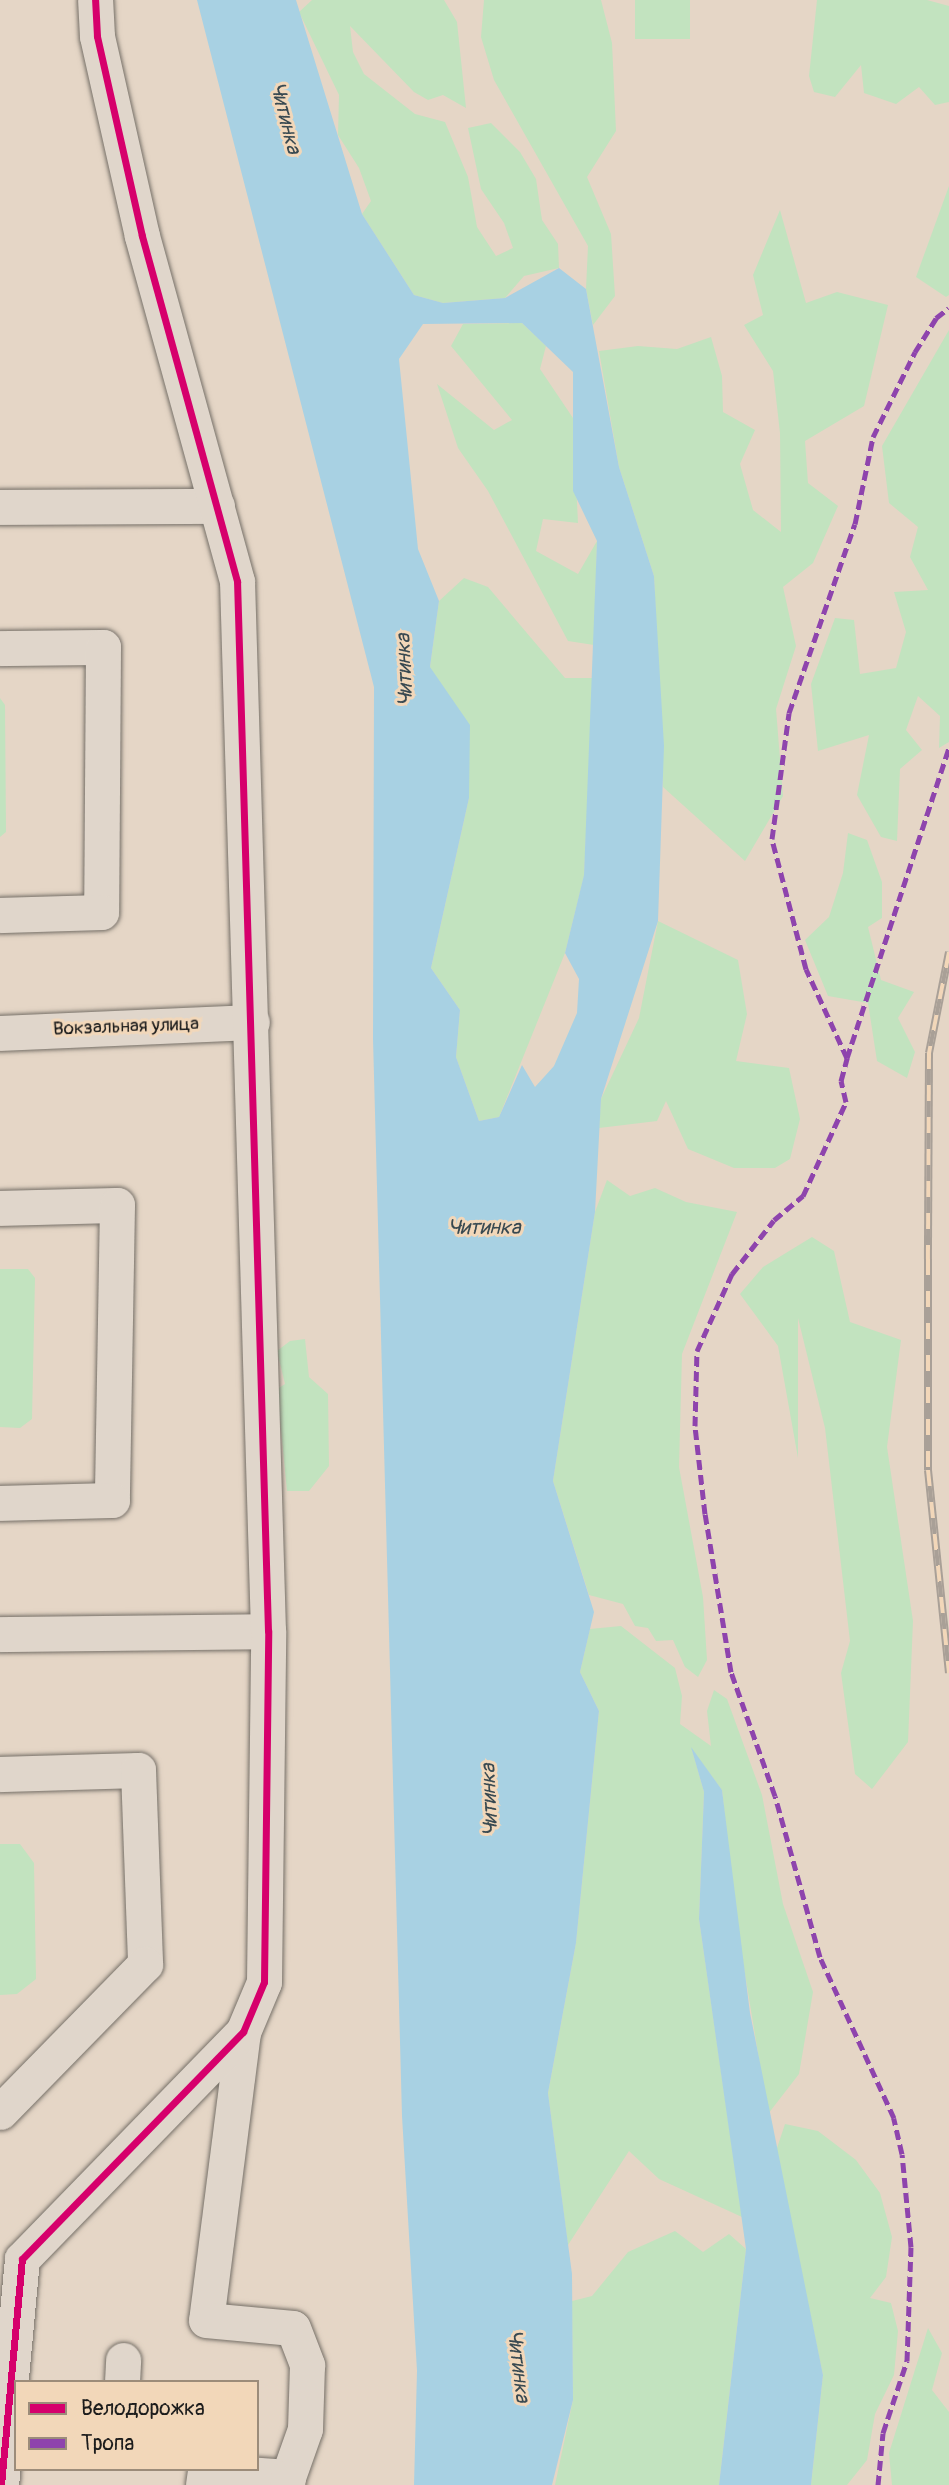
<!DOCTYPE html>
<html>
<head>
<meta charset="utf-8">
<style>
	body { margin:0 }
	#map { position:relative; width:949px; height:2485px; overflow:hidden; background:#e5d6c6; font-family:Pangolin,sans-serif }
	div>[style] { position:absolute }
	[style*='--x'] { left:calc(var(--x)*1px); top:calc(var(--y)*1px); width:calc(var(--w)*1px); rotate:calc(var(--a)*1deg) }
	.green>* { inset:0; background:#c2e3bf; transform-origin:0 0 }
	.water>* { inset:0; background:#a8d1e3 }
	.roads { filter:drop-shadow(0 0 2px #767068) drop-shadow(0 0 2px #767068) }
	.minor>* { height:35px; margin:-17.5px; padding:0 17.5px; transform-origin:17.5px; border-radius:17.5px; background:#e0d6cb }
	.rail>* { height:8px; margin-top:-4px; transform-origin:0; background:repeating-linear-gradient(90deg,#f2d7b9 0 16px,#a9a097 0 32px); box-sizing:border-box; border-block:2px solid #a9a097 }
	.quiet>* { height:5px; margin-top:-2.5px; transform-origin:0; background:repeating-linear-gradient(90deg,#8e44ad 0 10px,transparent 0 15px) }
	.cycleway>* { height:7px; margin:-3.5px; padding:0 3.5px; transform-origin:3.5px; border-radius:3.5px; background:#d6006c }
	span { translate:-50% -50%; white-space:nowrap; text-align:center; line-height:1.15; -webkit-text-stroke:6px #f2d7b9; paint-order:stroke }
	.street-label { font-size:19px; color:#1c1c1c }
	.water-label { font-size:21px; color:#384951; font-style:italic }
	.legend { position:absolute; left:14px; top:2380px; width:245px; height:91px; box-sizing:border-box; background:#f2d7b9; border:2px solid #9c8c7a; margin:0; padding:9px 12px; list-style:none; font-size:21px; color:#1c1c1c }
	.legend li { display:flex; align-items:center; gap:14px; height:35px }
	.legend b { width:35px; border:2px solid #9c8c7a }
</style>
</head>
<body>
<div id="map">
	<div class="green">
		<div style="clip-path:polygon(312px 0,444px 0,457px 22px,466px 108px,443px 95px,428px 100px,414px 92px,350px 26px,353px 52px,364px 74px,415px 114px,445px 122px,468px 177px,477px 227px,496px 256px,513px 248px,504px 223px,481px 189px,468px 128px,491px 123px,520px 152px,536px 179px,542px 220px,558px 244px,559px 268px,524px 276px,505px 298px,443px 303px,414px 295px,362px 214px,371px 201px,359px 168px,338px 135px,339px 95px,299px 12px)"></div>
		<div style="clip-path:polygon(484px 0,601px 0,612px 43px,616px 131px,587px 177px,611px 234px,615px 296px,593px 325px,586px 289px,588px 246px,494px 80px,481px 37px)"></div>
		<div style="left:635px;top:0;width:55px;height:39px"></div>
		<div style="clip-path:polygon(817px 0,927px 0,949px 6px,949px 102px,935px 105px,919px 87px,896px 104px,864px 93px,861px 65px,835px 97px,814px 92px,809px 76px)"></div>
		<div style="clip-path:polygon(949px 186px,949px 295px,946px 297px,916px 277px)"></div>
		<div style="clip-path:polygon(780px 210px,806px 303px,837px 292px,888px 305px,864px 406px,805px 441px,808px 483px,838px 506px,813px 563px,783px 587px,796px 646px,776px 709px,783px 796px,745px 861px,663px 787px,654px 576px,619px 467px,599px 351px,638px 346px,677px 349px,711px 337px,722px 376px,723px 412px,755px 430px,740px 464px,753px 510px,781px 532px,780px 433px,773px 371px,744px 325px,763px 315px,753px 275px)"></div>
		<div style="clip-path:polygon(522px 323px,546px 346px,540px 369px,573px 418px,578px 523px,543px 519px,536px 551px,578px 574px,597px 541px,594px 645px,568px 641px,488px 491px,458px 448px,437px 384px,494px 430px,512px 420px,451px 346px,463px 324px)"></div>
		<div style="clip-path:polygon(949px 330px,949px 742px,939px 748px,940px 716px,918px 696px,906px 730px,922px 750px,900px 769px,897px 841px,881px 837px,857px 795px,869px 735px,818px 751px,811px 684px,835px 618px,854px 620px,860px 674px,896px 668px,906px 632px,894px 592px,928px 590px,910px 557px,918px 527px,889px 503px,882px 446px)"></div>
		<div style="clip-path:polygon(464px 578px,488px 587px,565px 678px,594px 678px,584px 876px,565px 953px,499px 1117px,479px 1121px,456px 1057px,460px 1010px,431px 968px,469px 798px,430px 667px,439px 601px)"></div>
		<div style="clip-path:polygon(0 698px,5px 705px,6px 832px,0 837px)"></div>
		<div style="clip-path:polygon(848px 833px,867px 840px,882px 882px,882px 918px,868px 927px,881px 980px,914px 992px,898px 1018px,915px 1052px,907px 1078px,877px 1061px,868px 1003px,828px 996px,805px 940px,829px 917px,843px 873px)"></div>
		<div style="clip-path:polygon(658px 921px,738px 960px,747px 1014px,736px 1061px,789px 1068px,800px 1119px,790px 1159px,775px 1168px,734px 1168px,688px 1149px,666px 1101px,657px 1121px,599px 1128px,601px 1099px,639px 1018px)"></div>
		<div style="clip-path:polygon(607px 1180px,630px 1196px,655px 1188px,686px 1202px,737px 1212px,682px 1354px,679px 1467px,703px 1597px,707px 1660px,698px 1677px,685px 1667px,673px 1640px,656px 1641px,648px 1628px,635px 1626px,623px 1604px,589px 1595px,553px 1481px,595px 1212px)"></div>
		<div style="clip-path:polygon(812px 1237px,834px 1251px,850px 1322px,901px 1340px,887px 1447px,913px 1621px,908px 1742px,872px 1789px,855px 1774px,841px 1673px,850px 1641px,825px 1428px,798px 1318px,798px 1458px,778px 1346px,740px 1294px,763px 1267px)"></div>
		<div style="clip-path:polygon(0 1269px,28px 1269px,35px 1278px,32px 1419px,20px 1428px,0 1427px)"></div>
		<div style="clip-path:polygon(305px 1339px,309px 1377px,328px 1394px,329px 1466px,309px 1491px,287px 1491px,280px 1420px,270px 1413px,271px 1393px,285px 1384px,277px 1351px,290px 1341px)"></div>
		<div style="clip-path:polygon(621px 1626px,675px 1668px,682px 1696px,680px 1724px,711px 1746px,707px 1711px,714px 1690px,727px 1699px,762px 1795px,783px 1904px,813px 1992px,799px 2074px,768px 2114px,736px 1919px,722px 1790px,692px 1750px,704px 1792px,699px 1919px,742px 2217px,659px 2179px,629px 2151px,568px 2245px,548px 2093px,576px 1943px,599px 1711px,580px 1672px,590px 1629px)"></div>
		<div style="clip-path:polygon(0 1844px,20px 1844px,34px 1863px,36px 1979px,17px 1994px,0 1995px)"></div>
		<div style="clip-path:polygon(785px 2124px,818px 2131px,856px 2160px,880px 2193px,892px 2237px,886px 2277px,870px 2298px,891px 2303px,898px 2331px,894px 2375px,875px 2414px,867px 2460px,847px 2485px,811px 2485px,823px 2375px,776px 2151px)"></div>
		<div style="clip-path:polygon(675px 2231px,703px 2252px,729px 2234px,746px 2249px,719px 2485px,555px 2485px,573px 2400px,572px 2301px,592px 2296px,628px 2252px)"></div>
		<div style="clip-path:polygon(928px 2328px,942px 2353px,932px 2390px,949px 2412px,949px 2485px,892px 2485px,889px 2453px)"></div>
	</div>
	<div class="water">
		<div style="clip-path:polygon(evenodd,197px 0,296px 0,362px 214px,414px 295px,443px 303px,505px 298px,559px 268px,586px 289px,619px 467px,654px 576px,664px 746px,658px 921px,601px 1099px,595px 1212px,553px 1481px,594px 1612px,580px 1672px,599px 1711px,576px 1943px,548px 2093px,572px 2274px,573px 2400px,552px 2485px,414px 2485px,417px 2371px,402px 2116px,373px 1039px,374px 687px,197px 0,522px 323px,573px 372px,573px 491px,597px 541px,584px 875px,565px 953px,579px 979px,577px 1013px,554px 1066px,535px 1087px,522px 1065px,499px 1117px,479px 1121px,456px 1057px,460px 1010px,431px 968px,469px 798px,470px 725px,430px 667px,439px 601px,418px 549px,399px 359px,423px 324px,522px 323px)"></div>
		<div style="clip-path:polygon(691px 1747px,722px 1790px,750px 2013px,823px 2375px,811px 2485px,719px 2485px,746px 2249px,699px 1919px,704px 1792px)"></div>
	</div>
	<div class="roads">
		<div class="minor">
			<div style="--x:0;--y:507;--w:217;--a:-0.3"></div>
			<div style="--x:0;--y:648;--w:103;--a:-0.6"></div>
			<div style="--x:103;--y:647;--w:265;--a:90.4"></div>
			<div style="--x:101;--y:912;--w:101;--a:178.3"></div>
			<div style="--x:0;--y:1033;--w:252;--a:-2.5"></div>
			<div style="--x:0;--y:1208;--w:117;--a:-1.5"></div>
			<div style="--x:117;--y:1205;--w:295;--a:91"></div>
			<div style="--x:112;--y:1500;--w:112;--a:178.5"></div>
			<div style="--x:0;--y:1634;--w:268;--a:-0.6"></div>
			<div style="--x:0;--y:1774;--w:138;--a:-1.7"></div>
			<div style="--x:138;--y:1770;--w:194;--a:87.9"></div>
			<div style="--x:145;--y:1964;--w:207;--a:134.4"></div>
			<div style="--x:243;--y:2032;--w:290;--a:97.3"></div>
			<div style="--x:206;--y:2320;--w:87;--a:5.3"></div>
			<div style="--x:293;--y:2328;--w:40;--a:69"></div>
			<div style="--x:307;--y:2365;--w:64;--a:91.8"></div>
			<div style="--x:305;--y:2429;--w:51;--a:109.5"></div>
			<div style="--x:122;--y:2382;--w:22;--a:-87"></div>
			<div style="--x:1;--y:2485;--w:227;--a:-84.7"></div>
			<div style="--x:22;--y:2259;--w:317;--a:-45.8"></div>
			<div style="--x:243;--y:2032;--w:54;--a:-67.2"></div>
			<div style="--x:264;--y:1982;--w:351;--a:-89.3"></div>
			<div style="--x:268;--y:1631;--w:1050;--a:-91.69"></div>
			<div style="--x:237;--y:581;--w:358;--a:-105.4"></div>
			<div style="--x:142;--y:236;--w:205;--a:-102.7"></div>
			<div style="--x:97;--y:36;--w:36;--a:-93"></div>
			<div style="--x:203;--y:2485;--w:14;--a:-82"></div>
			<div style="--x:205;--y:2471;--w:83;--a:4.1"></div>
			<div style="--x:288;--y:2477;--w:8;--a:97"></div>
		</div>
	</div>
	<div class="rail">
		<div style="--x:949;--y:952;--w:103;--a:101.2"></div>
		<div style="--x:929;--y:1053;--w:206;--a:90.3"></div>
		<div style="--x:928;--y:1259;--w:211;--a:90"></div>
		<div style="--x:928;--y:1470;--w:204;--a:84.1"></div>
	</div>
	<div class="quiet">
		<div style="--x:847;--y:1058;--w:327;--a:-71.8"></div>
		<div style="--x:878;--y:2485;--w:52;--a:-84.5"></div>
		<div style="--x:883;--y:2433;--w:76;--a:-71.6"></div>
		<div style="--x:907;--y:2361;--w:114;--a:-88"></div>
		<div style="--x:911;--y:2247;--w:93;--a:-95.5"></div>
		<div style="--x:902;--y:2154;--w:37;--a:-103"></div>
		<div style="--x:894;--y:2118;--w:177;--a:-114.7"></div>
		<div style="--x:820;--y:1957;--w:167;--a:-105.6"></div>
		<div style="--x:775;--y:1796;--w:132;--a:-109.5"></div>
		<div style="--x:731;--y:1672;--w:160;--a:-99.3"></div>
		<div style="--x:705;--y:1514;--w:89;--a:-96.5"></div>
		<div style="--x:695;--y:1426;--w:75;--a:-88.5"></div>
		<div style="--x:697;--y:1351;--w:85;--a:-65.6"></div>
		<div style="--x:732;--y:1274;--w:68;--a:-52.1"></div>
		<div style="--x:774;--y:1220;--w:38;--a:-40"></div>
		<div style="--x:803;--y:1196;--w:103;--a:-65.4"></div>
		<div style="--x:846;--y:1102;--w:22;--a:-103"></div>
		<div style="--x:841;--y:1081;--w:24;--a:-75"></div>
		<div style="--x:847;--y:1058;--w:98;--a:-114.7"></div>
		<div style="--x:806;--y:969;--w:134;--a:-104.7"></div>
		<div style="--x:772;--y:839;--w:127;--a:-82.3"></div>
		<div style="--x:789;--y:713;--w:200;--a:-70.8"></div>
		<div style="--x:855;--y:524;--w:89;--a:-78.3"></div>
		<div style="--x:873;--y:437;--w:95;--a:-63.7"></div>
		<div style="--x:915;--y:352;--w:40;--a:-58"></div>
		<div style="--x:936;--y:318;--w:16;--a:-38"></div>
	</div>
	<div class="cycleway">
		<div style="--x:1;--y:2485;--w:227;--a:-84.7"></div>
		<div style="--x:22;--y:2259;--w:317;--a:-45.8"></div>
		<div style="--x:243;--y:2032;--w:54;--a:-67.2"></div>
		<div style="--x:264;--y:1982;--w:351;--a:-89.3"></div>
		<div style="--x:268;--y:1631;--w:1050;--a:-91.69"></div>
		<div style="--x:237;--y:581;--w:358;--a:-105.4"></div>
		<div style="--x:142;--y:236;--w:205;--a:-102.7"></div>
		<div style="--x:97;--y:36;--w:36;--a:-93"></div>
	</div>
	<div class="street-label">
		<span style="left:126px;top:1027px;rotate:-2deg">Вокзальная улица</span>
	</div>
	<div class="water-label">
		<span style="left:285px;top:118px;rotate:76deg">Читинка</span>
		<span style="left:405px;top:670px;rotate:-92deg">Читинка</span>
		<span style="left:484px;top:1228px">Читинка</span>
		<span style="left:490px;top:1800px;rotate:-92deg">Читинка</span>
		<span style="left:518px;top:2366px;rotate:83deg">Читинка</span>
	</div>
	<ul class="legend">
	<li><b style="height:9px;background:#d6006c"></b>Велодорожка</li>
	<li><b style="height:9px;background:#8e44ad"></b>Тропа</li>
	</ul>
</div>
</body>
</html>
